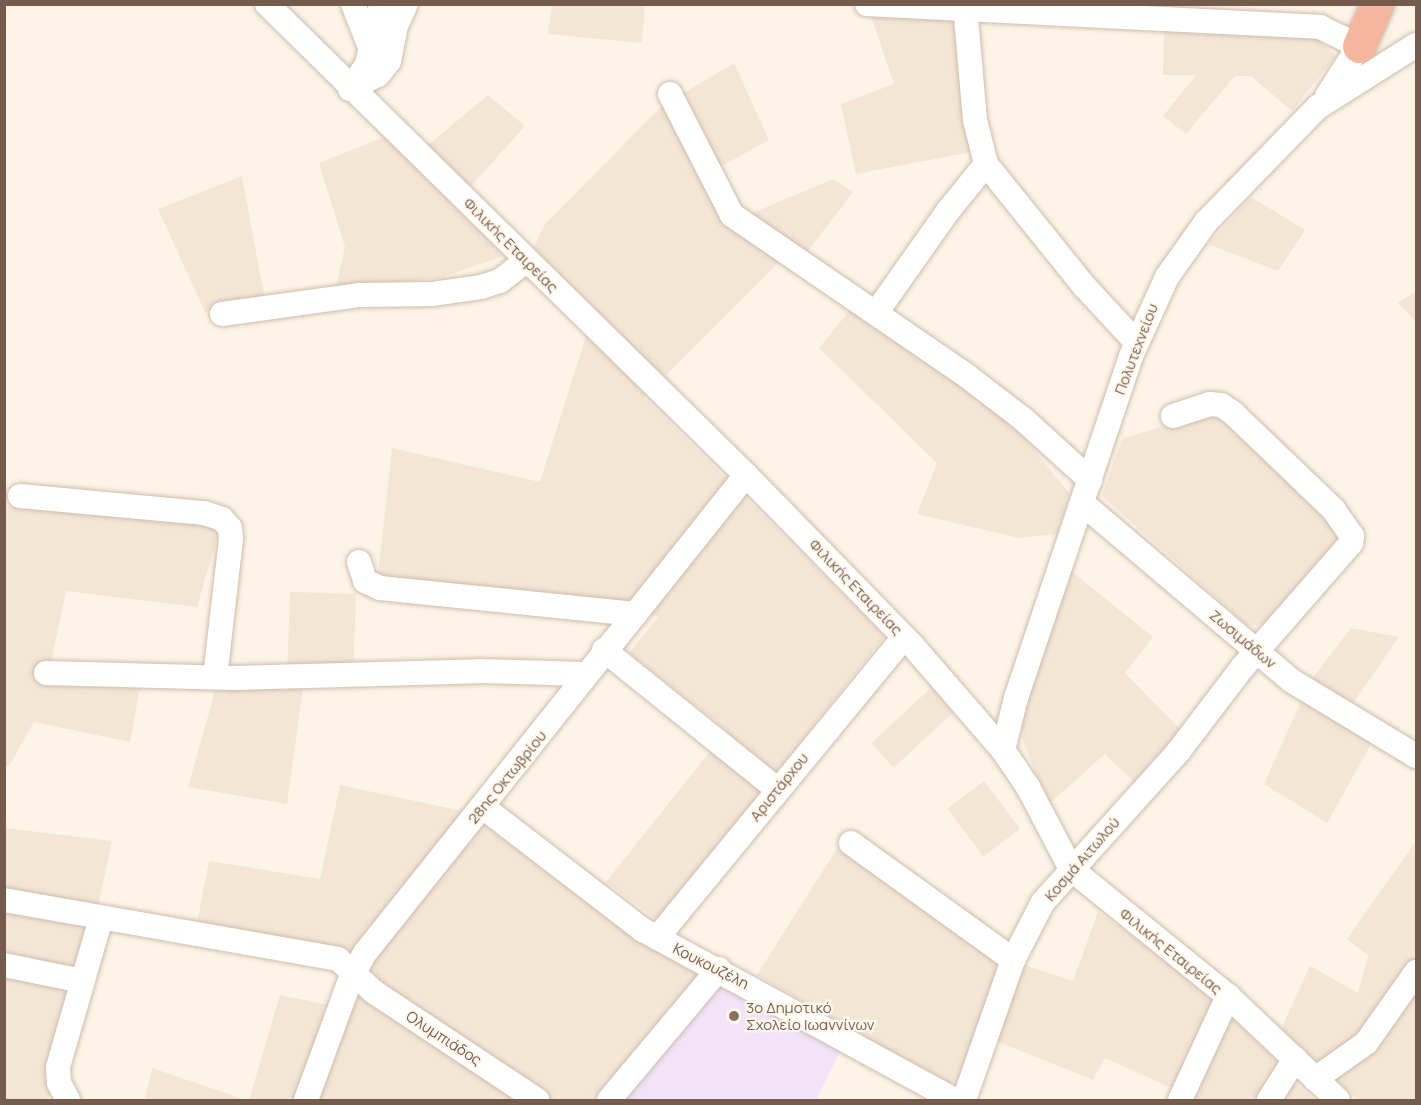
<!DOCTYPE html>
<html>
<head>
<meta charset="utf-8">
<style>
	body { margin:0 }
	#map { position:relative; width:1421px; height:1105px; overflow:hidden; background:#fcf4e6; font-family:Manrope,sans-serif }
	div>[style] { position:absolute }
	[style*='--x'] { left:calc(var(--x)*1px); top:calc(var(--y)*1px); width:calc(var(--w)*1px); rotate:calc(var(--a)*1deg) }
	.residential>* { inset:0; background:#f4e6d5; transform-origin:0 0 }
	.education>* { inset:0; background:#f1e3f8 }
	.roads { filter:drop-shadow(0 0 2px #cebcad) drop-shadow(0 0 2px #cebcad) }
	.minor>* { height:24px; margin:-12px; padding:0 12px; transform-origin:12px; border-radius:12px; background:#fff }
	.highway>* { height:33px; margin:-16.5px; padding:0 16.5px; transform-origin:16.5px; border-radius:16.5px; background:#f5b69e }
	.dots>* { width:16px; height:16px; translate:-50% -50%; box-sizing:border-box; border:3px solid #fff8ec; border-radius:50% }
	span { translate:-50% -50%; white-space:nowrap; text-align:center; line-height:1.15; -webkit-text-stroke:4.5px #fff8ec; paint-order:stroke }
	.street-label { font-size:15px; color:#755b4b }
	.education-label { font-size:15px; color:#785e54 }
	.left { translate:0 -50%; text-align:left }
	.frame { position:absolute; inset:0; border:6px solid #755b4b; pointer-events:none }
</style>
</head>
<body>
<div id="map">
	<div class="residential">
		<div style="clip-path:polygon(552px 5px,645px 5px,642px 43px,548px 34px)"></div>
		<div style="clip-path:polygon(869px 10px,957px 12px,976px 151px,856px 174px,841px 104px,894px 84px)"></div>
		<div style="clip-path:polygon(1164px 24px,1305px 29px,1336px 56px,1292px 111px,1251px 76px,1235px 76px,1186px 134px,1163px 116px,1196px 75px,1163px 75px)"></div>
		<div style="clip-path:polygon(734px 63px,769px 140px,706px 175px,729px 223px,833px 179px,853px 192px,807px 252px,796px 245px,644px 397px,885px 636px,658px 921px,606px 882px,727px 730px,629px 653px,658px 617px,627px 605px,377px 585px,392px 448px,540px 482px,592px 317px,529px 257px,545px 224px,662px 106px)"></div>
		<div style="clip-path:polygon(488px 95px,525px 126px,454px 205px,503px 256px,440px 278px,336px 287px,345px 247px,319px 163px,392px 134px,414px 157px)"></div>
		<div style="clip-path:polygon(242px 176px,265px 300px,205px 312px,158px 209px)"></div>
		<div style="clip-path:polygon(1251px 197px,1305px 230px,1278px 271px,1208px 244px)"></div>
		<div style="clip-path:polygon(1416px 291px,1416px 322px,1398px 303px)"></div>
		<div style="clip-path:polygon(854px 305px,1000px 408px,1070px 494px,1057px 534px,1019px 538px,917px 514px,937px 463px,819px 348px)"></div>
		<div style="clip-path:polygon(1214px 410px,1339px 530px,1342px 540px,1272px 624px,1247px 625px,1102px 496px,1122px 439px)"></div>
		<div style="clip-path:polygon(4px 506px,207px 522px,219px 531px,197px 607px,66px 591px,46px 686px,140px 688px,130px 742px,34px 722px,9px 766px,5px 766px)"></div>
		<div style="clip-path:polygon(1071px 571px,1153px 637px,1125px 673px,1180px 729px,1135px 783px,1105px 754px,1049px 804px,1023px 742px,1022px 722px,1025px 700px)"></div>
		<div style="left:356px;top:594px;width:75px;height:66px;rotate:92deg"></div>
		<div style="clip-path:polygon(1351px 628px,1399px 637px,1349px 709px,1308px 684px)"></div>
		<div style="left:935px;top:684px;width:33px;height:87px;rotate:47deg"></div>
		<div style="clip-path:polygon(216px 688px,303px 688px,287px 804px,188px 787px)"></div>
		<div style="clip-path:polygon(1303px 697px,1374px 739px,1327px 823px,1264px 784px)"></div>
		<div style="left:984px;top:781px;width:60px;height:46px;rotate:53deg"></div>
		<div style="clip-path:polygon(340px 785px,467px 812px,622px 929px,704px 973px,598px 1100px,249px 1100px,280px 995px,353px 1010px,371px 968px,356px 953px,196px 929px,209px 861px,320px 879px)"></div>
		<div style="clip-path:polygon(5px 828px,112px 841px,98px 907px,5px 891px)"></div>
		<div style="clip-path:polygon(1416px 841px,1416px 1100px,1358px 1100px,1281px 1029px,1310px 966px,1358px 993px,1368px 956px,1347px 939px)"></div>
		<div style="clip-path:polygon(841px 842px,1005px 959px,1073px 981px,1098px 912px,1180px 969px,1276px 1058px,1280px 1071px,1315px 1100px,1185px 1100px,1187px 1095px,1105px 1058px,1093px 1080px,976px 1033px,961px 1078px,948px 1084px,757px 975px)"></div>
		<div style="clip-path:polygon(4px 909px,93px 924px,48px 1100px,5px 1100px)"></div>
		<div style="clip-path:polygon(152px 1068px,246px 1100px,145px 1100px)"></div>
	</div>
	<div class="education">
		<div style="clip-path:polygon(717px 982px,841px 1050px,816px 1100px,619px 1100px)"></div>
	</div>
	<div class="roads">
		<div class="minor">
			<div style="--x:267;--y:4;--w:672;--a:44.52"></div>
			<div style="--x:746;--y:475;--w:238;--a:45.7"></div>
			<div style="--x:912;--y:645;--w:139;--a:49.1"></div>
			<div style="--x:1003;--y:750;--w:45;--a:56"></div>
			<div style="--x:1028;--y:787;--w:93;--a:62.3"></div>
			<div style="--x:1071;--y:869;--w:202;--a:39"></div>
			<div style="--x:1228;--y:996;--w:151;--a:43.4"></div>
			<div style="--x:353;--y:4;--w:46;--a:68.4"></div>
			<div style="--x:867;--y:4;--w:454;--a:2.9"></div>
			<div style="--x:1320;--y:27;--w:43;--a:26"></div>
			<div style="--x:1359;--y:46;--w:59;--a:122.6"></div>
			<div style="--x:965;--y:6;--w:114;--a:85"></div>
			<div style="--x:975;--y:120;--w:45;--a:76"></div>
			<div style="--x:986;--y:164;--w:158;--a:51.2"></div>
			<div style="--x:1085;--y:287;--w:75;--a:47.2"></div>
			<div style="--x:351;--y:88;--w:29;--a:-56"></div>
			<div style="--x:367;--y:64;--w:62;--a:-76.9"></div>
			<div style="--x:350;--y:89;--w:31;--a:-27"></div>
			<div style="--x:378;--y:75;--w:18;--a:-52"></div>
			<div style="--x:389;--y:61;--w:36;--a:-79"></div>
			<div style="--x:396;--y:26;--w:24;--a:-66"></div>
			<div style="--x:670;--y:94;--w:136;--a:62.9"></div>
			<div style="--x:732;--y:215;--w:285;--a:34.4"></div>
			<div style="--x:967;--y:376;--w:71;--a:37.5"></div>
			<div style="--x:1023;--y:419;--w:91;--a:42.3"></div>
			<div style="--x:876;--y:313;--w:125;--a:-54.8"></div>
			<div style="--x:948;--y:211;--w:60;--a:-51"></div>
			<div style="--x:222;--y:314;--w:138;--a:-7.9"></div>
			<div style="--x:359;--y:295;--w:73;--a:-0.8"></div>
			<div style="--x:432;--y:294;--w:49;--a:-8.1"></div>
			<div style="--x:481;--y:287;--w:20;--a:-18"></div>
			<div style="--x:500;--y:281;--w:33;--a:-38"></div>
			<div style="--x:20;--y:496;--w:185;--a:5.3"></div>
			<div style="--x:204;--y:513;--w:19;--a:18"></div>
			<div style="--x:222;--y:519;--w:12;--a:48"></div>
			<div style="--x:230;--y:528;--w:11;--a:85"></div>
			<div style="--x:231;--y:539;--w:139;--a:96.6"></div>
			<div style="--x:1082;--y:503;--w:275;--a:40.3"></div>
			<div style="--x:1292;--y:681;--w:145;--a:31.2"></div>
			<div style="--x:359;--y:562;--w:20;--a:72"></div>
			<div style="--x:365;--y:581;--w:17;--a:25"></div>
			<div style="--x:380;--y:588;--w:257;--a:5.8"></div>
			<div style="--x:604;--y:650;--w:222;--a:38.8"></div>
			<div style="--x:46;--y:673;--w:188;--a:1.5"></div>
			<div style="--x:234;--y:678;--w:245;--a:-1.6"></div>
			<div style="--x:479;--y:671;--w:105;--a:1.6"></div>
			<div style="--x:1003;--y:750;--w:54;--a:-76"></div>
			<div style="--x:1016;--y:698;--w:361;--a:-71.4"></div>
			<div style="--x:1131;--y:356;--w:87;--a:-65.5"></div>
			<div style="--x:1167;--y:277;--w:67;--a:-54.7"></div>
			<div style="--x:1206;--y:222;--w:161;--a:-45.8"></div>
			<div style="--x:1318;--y:107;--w:116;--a:-32.3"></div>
			<div style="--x:483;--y:807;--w:202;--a:37.6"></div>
			<div style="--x:643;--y:930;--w:355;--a:28.6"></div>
			<div style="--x:851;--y:843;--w:200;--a:35.8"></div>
			<div style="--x:4;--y:900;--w:339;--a:10"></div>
			<div style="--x:338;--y:959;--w:49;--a:42.5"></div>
			<div style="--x:374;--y:992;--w:196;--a:33.5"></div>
			<div style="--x:657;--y:938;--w:389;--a:-50.6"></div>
			<div style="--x:4;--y:965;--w:80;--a:11.6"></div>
			<div style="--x:1315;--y:1079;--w:62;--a:-35.2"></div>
			<div style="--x:1366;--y:1043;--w:87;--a:-54.8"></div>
			<div style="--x:68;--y:1100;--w:19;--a:-118"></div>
			<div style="--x:59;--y:1083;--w:16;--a:-94"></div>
			<div style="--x:58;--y:1067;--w:155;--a:-73.9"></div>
			<div style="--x:306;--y:1100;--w:130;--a:-69.8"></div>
			<div style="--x:351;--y:978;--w:29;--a:-61"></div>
			<div style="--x:365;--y:953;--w:611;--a:-51.44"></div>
			<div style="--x:609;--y:1100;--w:171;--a:-50"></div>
			<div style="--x:964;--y:1100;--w:148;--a:-70.7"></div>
			<div style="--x:1013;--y:960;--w:65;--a:-62.7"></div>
			<div style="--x:1043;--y:902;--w:202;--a:-48"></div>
			<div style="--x:1178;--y:752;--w:106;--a:-52.7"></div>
			<div style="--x:1242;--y:668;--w:166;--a:-48.9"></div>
			<div style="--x:1351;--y:543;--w:7;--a:-82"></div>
			<div style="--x:1352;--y:536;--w:32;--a:-125"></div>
			<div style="--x:1334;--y:510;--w:140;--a:-136.2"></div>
			<div style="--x:1233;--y:413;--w:14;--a:-146"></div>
			<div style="--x:1221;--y:405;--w:11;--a:-175"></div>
			<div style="--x:1210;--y:404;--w:39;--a:162"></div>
			<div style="--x:1180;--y:1100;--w:115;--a:-65.2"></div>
			<div style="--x:1269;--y:1100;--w:49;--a:-57.6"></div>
		</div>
		<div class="highway">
			<div style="--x:1359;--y:46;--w:46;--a:-66.8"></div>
		</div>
	</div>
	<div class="dots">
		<div style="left:734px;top:1016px;background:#8d6e63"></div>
	</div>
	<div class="street-label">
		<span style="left:511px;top:245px;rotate:45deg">Φιλικής Εταιρείας</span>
		<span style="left:1136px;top:349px;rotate:-69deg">Πολυτεχνείου</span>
		<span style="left:856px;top:587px;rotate:46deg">Φιλικής Εταιρείας</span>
		<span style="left:1243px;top:639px;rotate:40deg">Ζωσιμάδων</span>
		<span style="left:507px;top:777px;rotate:-51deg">28ης Οκτωβρίου</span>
		<span style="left:779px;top:787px;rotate:-51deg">Αριστάρχου</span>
		<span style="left:1082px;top:859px;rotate:-49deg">Κοσμά Αιτωλού</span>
		<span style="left:1171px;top:951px;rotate:39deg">Φιλικής Εταιρείας</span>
		<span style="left:711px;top:966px;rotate:27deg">Κουκουζέλη</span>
		<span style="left:444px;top:1038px;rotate:33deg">Ολυμπιάδος</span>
	</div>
	<div class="education-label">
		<span class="left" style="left:746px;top:1016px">3ο Δημοτικό<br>Σχολείο Ιωαννίνων</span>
	</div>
	<div class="frame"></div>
</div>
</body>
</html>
